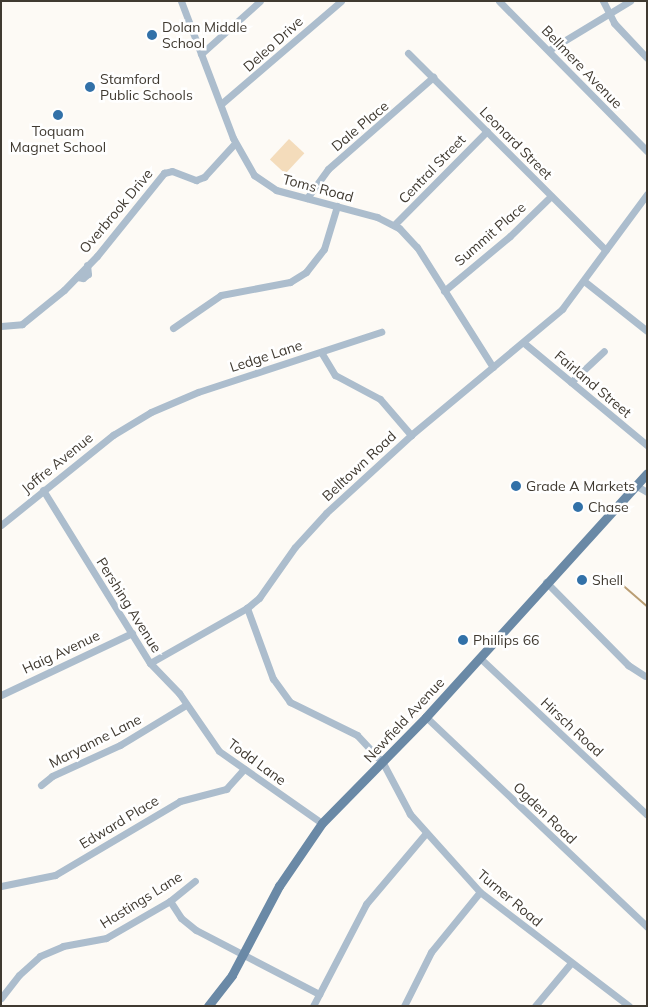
<!DOCTYPE html>
<html>
<head>
<meta charset="utf-8">
<style>
	body { margin:0 }
	#map { position:relative; width:648px; height:1007px; overflow:hidden; background:#fdfaf5; font-family:Mulish,sans-serif }
	div>[style] { position:absolute }
	[style*='--x'] { left:calc(var(--x)*1px); top:calc(var(--y)*1px); width:calc(var(--w)*1px); rotate:calc(var(--a)*1deg) }
	.green>* { inset:0; background:#f4dcbb; transform-origin:0 0 }
	.stream>* { height:2px; margin:-1px; padding:0 1px; transform-origin:1px; border-radius:1px; background:#ba9e74 }
	.minor>* { height:7px; margin:-3.5px; padding:0 3.5px; transform-origin:3.5px; border-radius:3.5px; background:#acbdcd }
	.major>* { height:9px; margin:-4.5px; padding:0 4.5px; transform-origin:4.5px; border-radius:4.5px; background:#6a89a6 }
	.dots>* { width:14px; height:14px; translate:-50% -50%; box-sizing:border-box; border:2px solid #fff; border-radius:50% }
	span { translate:-50% -50%; white-space:nowrap; text-align:center; line-height:1.15; -webkit-text-stroke:5px #fff; paint-order:stroke }
	.poi-label { font-size:14px; color:#403a31 }
	.left { translate:0 -50%; text-align:left }
	.street-label { font-size:14px; color:#403a31 }
	.frame { position:absolute; inset:0; border:2px solid #403a31; pointer-events:none }
</style>
</head>
<body>
<div id="map">
	<div class="green">
		<div style="left:289px;top:139px;width:21px;height:28px;rotate:43deg"></div>
	</div>
	<div class="stream">
		<div style="--x:619;--y:582;--w:37;--a:41"></div>
	</div>
	<div class="minor">
		<div style="--x:181;--y:1;--w:147;--a:69.2"></div>
		<div style="--x:233;--y:138;--w:43;--a:60.4"></div>
		<div style="--x:254;--y:175;--w:27;--a:34"></div>
		<div style="--x:276;--y:190;--w:105;--a:15"></div>
		<div style="--x:377;--y:217;--w:25;--a:27"></div>
		<div style="--x:399;--y:228;--w:26;--a:47"></div>
		<div style="--x:417;--y:247;--w:142;--a:57.7"></div>
		<div style="--x:499;--y:1;--w:211;--a:45.4"></div>
		<div style="--x:603;--y:1;--w:25;--a:63"></div>
		<div style="--x:614;--y:23;--w:48;--a:46.7"></div>
		<div style="--x:549;--y:50;--w:95;--a:-31.2"></div>
		<div style="--x:408;--y:53;--w:279;--a:44.9"></div>
		<div style="--x:201;--y:54;--w:79;--a:-41.9"></div>
		<div style="--x:221;--y:104;--w:158;--a:-40.6"></div>
		<div style="--x:307;--y:198;--w:36;--a:-54"></div>
		<div style="--x:328;--y:169;--w:140;--a:-41.2"></div>
		<div style="--x:394;--y:225;--w:132;--a:-45.3"></div>
		<div style="--x:77;--y:277;--w:6;--a:9"></div>
		<div style="--x:83;--y:278;--w:6;--a:-39"></div>
		<div style="--x:88;--y:274;--w:9;--a:-96"></div>
		<div style="--x:584;--y:281;--w:80;--a:38.4"></div>
		<div style="--x:444;--y:291;--w:86;--a:-39.8"></div>
		<div style="--x:510;--y:236;--w:57;--a:-44.3"></div>
		<div style="--x:1;--y:326;--w:21;--a:-5"></div>
		<div style="--x:22;--y:324;--w:54;--a:-39"></div>
		<div style="--x:64;--y:290;--w:47;--a:-45.9"></div>
		<div style="--x:97;--y:256;--w:107;--a:-51.1"></div>
		<div style="--x:164;--y:173;--w:8;--a:-14"></div>
		<div style="--x:172;--y:171;--w:26;--a:21"></div>
		<div style="--x:196;--y:180;--w:9;--a:-21"></div>
		<div style="--x:204;--y:177;--w:46;--a:-47.6"></div>
		<div style="--x:173;--y:328;--w:58;--a:-34.5"></div>
		<div style="--x:221;--y:295;--w:70;--a:-10.7"></div>
		<div style="--x:290;--y:282;--w:19;--a:-32"></div>
		<div style="--x:306;--y:272;--w:29;--a:-52"></div>
		<div style="--x:324;--y:249;--w:45;--a:-73.2"></div>
		<div style="--x:524;--y:343;--w:160;--a:39.7"></div>
		<div style="--x:321;--y:352;--w:27;--a:59"></div>
		<div style="--x:335;--y:375;--w:51;--a:28.1"></div>
		<div style="--x:380;--y:399;--w:48;--a:49.3"></div>
		<div style="--x:571;--y:382;--w:45;--a:-43.2"></div>
		<div style="--x:635;--y:485;--w:14;--a:30"></div>
		<div style="--x:43;--y:490;--w:203;--a:58.3"></div>
		<div style="--x:150;--y:663;--w:42;--a:46"></div>
		<div style="--x:179;--y:693;--w:70;--a:55.4"></div>
		<div style="--x:219;--y:751;--w:126;--a:35"></div>
		<div style="--x:1;--y:525;--w:144;--a:-38.8"></div>
		<div style="--x:113;--y:435;--w:44;--a:-31.2"></div>
		<div style="--x:151;--y:412;--w:51;--a:-23.1"></div>
		<div style="--x:198;--y:392;--w:193;--a:-18.2"></div>
		<div style="--x:546;--y:582;--w:117;--a:45.3"></div>
		<div style="--x:628;--y:665;--w:20;--a:33"></div>
		<div style="--x:480;--y:658;--w:229;--a:43.2"></div>
		<div style="--x:150;--y:663;--w:112;--a:-29.6"></div>
		<div style="--x:1;--y:695;--w:145;--a:-25.3"></div>
		<div style="--x:426;--y:717;--w:305;--a:43.5"></div>
		<div style="--x:41;--y:785;--w:14;--a:-39"></div>
		<div style="--x:52;--y:776;--w:75;--a:-24.5"></div>
		<div style="--x:120;--y:745;--w:77;--a:-31.2"></div>
		<div style="--x:1;--y:886;--w:55;--a:-11.5"></div>
		<div style="--x:55;--y:875;--w:145;--a:-30.6"></div>
		<div style="--x:180;--y:801;--w:48;--a:-14.6"></div>
		<div style="--x:226;--y:789;--w:27;--a:-48"></div>
		<div style="--x:170;--y:901;--w:20;--a:57"></div>
		<div style="--x:181;--y:918;--w:19;--a:39"></div>
		<div style="--x:196;--y:930;--w:139;--a:27.5"></div>
		<div style="--x:1;--y:998;--w:29;--a:-52"></div>
		<div style="--x:19;--y:975;--w:28;--a:-42"></div>
		<div style="--x:40;--y:956;--w:25;--a:-23"></div>
		<div style="--x:63;--y:946;--w:44;--a:-10.5"></div>
		<div style="--x:106;--y:938;--w:74;--a:-30"></div>
		<div style="--x:170;--y:901;--w:32;--a:-39"></div>
		<div style="--x:313;--y:1006;--w:115;--a:-62.5"></div>
		<div style="--x:366;--y:904;--w:93;--a:-49.8"></div>
		<div style="--x:404;--y:1006;--w:60;--a:-63.4"></div>
		<div style="--x:431;--y:952;--w:77;--a:-50.8"></div>
		<div style="--x:535;--y:1006;--w:56;--a:-50.1"></div>
		<div style="--x:629;--y:1006;--w:188;--a:-142.6"></div>
		<div style="--x:480;--y:892;--w:105;--a:-131.9"></div>
		<div style="--x:410;--y:814;--w:58;--a:-117.9"></div>
		<div style="--x:383;--y:763;--w:38;--a:-133"></div>
		<div style="--x:357;--y:735;--w:75;--a:-153.8"></div>
		<div style="--x:290;--y:702;--w:29;--a:-126"></div>
		<div style="--x:273;--y:679;--w:76;--a:-110.1"></div>
		<div style="--x:247;--y:608;--w:16;--a:-40"></div>
		<div style="--x:259;--y:598;--w:62;--a:-54.8"></div>
		<div style="--x:295;--y:547;--w:46;--a:-47.6"></div>
		<div style="--x:326;--y:513;--w:115;--a:-42.5"></div>
		<div style="--x:411;--y:435;--w:197;--a:-39.8"></div>
		<div style="--x:562;--y:309;--w:143;--a:-53.5"></div>
	</div>
	<div class="major">
		<div style="--x:208;--y:1006;--w:39;--a:-52"></div>
		<div style="--x:232;--y:975;--w:101;--a:-62.2"></div>
		<div style="--x:279;--y:886;--w:76;--a:-55.7"></div>
		<div style="--x:322;--y:823;--w:148;--a:-45.5"></div>
		<div style="--x:426;--y:717;--w:329;--a:-47.8"></div>
	</div>
	<div class="dots">
		<div style="left:152px;top:35px;background:#3271a8"></div>
		<div style="left:90px;top:87px;background:#3271a8"></div>
		<div style="left:58px;top:115px;background:#3271a8"></div>
		<div style="left:516px;top:486px;background:#3271a8"></div>
		<div style="left:578px;top:507px;background:#3271a8"></div>
		<div style="left:582px;top:580px;background:#3271a8"></div>
		<div style="left:463px;top:640px;background:#3271a8"></div>
	</div>
	<div class="poi-label">
		<span class="left" style="left:162px;top:35px">Dolan Middle<br>School</span>
		<span class="left" style="left:100px;top:87px">Stamford<br>Public Schools</span>
		<span style="left:58px;top:139px">Toquam<br>Magnet School</span>
		<span class="left" style="left:526px;top:486px">Grade A Markets</span>
		<span class="left" style="left:588px;top:507px">Chase</span>
		<span class="left" style="left:592px;top:580px">Shell</span>
		<span class="left" style="left:473px;top:640px">Phillips 66</span>
	</div>
	<div class="street-label">
		<span style="left:273px;top:44px;rotate:-42deg">Deleo Drive</span>
		<span style="left:582px;top:67px;rotate:46deg">Bellmere Avenue</span>
		<span style="left:360px;top:126px;rotate:-40deg">Dale Place</span>
		<span style="left:516px;top:143px;rotate:45deg">Leonard Street</span>
		<span style="left:432px;top:169px;rotate:-46deg">Central Street</span>
		<span style="left:318px;top:188px;rotate:15deg">Toms Road</span>
		<span style="left:116px;top:211px;rotate:-50deg">Overbrook Drive</span>
		<span style="left:490px;top:234px;rotate:-41deg">Summit Place</span>
		<span style="left:266px;top:356px;rotate:-18deg">Ledge Lane</span>
		<span style="left:593px;top:384px;rotate:40deg">Fairland Street</span>
		<span style="left:57px;top:463px;rotate:-39deg">Joffre Avenue</span>
		<span style="left:359px;top:466px;rotate:-43deg">Belltown Road</span>
		<span style="left:129px;top:605px;rotate:58deg">Pershing Avenue</span>
		<span style="left:61px;top:652px;rotate:-25deg">Haig Avenue</span>
		<span style="left:404px;top:720px;rotate:-47deg">Newfield Avenue</span>
		<span style="left:572px;top:727px;rotate:43deg">Hirsch Road</span>
		<span style="left:95px;top:741px;rotate:-27deg">Maryanne Lane</span>
		<span style="left:257px;top:762px;rotate:36deg">Todd Lane</span>
		<span style="left:545px;top:813px;rotate:44deg">Ogden Road</span>
		<span style="left:119px;top:822px;rotate:-31deg">Edward Place</span>
		<span style="left:510px;top:898px;rotate:40deg">Turner Road</span>
		<span style="left:141px;top:900px;rotate:-32deg">Hastings Lane</span>
	</div>
	<div class="frame"></div>
</div>
</body>
</html>
